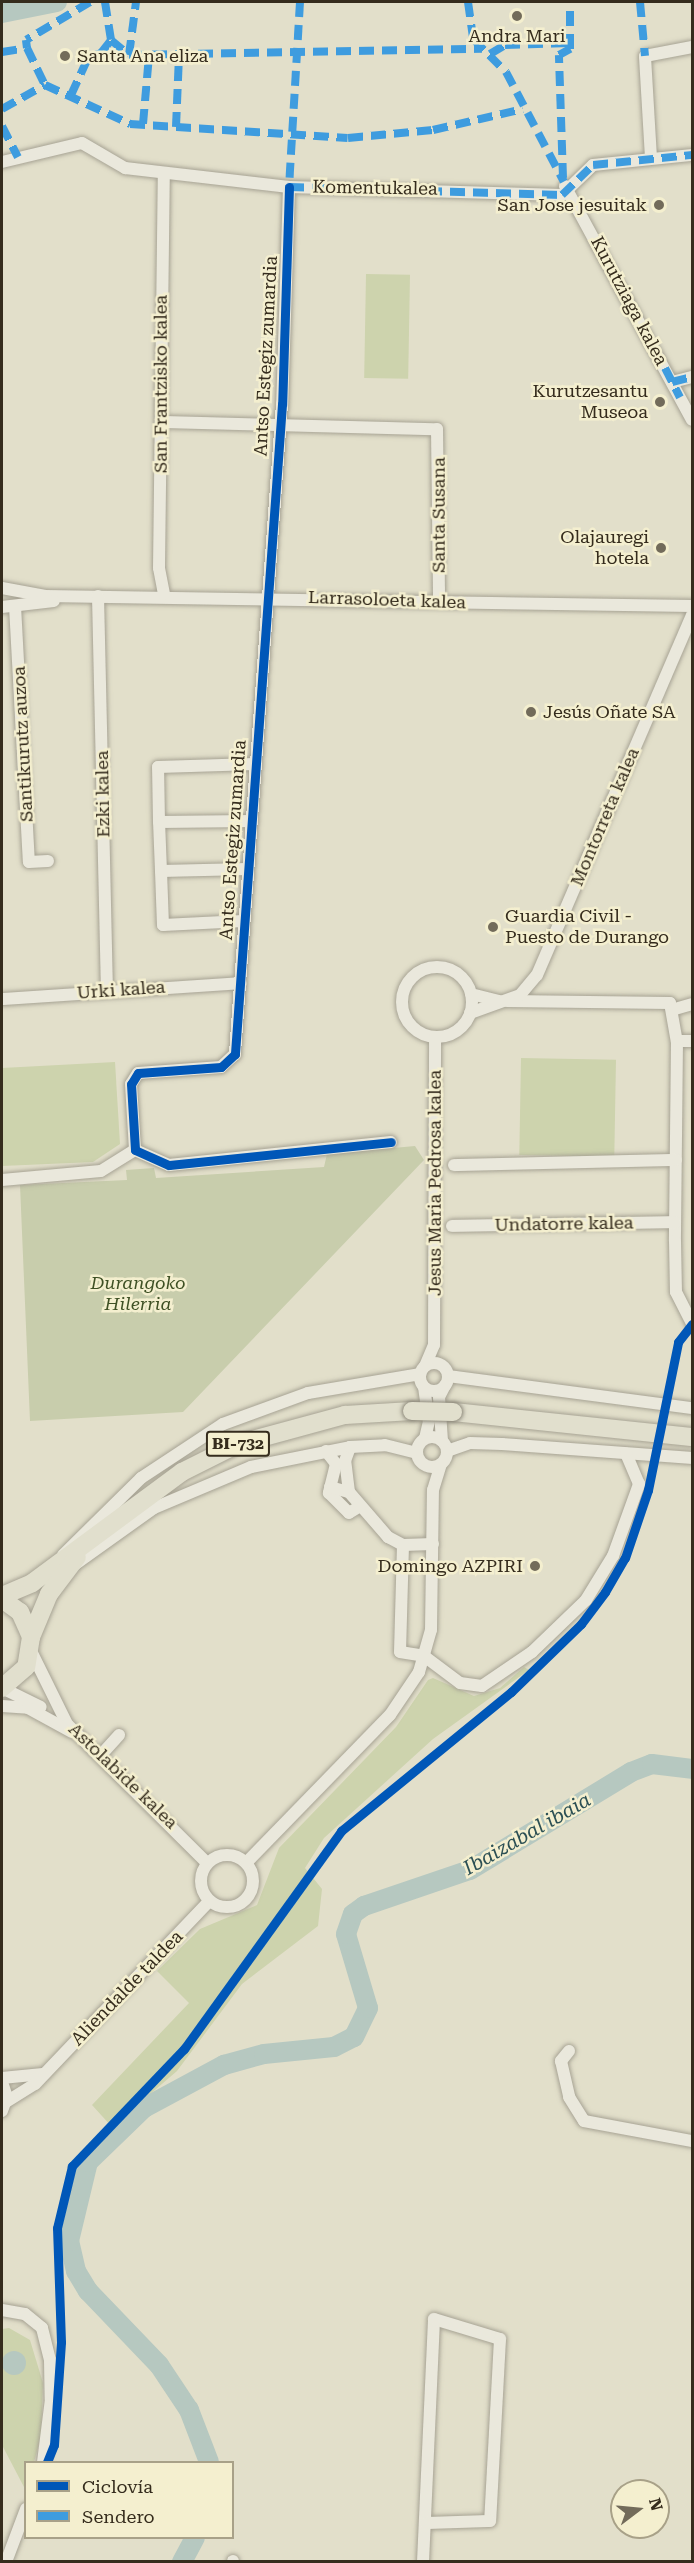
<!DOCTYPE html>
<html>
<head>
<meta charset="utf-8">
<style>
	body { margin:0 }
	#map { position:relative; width:694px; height:2563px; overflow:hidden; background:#e2dfca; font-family:"Roboto Serif",serif }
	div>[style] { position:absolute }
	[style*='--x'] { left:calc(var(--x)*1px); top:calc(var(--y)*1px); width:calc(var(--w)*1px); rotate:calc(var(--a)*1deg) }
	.green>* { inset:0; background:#cdd3ad; transform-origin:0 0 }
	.cemetery>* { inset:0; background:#c8cdac }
	.water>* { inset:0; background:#b6c8c0 }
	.round { border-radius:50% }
	.river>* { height:20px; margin:-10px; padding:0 10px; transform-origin:10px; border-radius:10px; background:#b6c8c0 }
	.roads { filter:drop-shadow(0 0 2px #a7a394) drop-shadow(0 0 2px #a7a394) }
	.street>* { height:12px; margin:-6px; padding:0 6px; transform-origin:6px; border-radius:6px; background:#eae8dc }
	.street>.ring { margin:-6px; padding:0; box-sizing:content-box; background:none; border:12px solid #eae8dc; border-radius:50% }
	.primary>* { height:18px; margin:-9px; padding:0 9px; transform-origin:9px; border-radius:9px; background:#e1dfcd }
	.bridges { filter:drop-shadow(0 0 2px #8c887a) drop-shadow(0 0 2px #8c887a) }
	.primary-bridge>* { height:18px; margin:-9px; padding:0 9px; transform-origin:9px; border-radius:9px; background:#e1dfcd }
	.quiet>* { height:8px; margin-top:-4px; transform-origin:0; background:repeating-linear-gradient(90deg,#3e9cdf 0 15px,transparent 0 23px) }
	.cycleway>* { height:9px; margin:-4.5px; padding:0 4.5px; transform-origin:4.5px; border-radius:4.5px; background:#0057b8 }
	.dots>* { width:16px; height:16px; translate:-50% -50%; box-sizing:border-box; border:3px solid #f4efcf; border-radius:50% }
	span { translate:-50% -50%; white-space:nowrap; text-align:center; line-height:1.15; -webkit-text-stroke:5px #f4efcf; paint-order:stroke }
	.shield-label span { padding:2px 4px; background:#f4efcf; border:2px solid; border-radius:4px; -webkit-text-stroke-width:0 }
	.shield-label { font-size:16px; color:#352c1d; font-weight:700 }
	.poi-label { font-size:18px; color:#352c1d }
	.left { translate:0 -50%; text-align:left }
	.right { translate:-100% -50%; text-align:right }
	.street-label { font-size:18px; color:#352c1d }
	.park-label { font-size:18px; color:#3e5024; font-style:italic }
	.water-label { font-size:20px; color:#2c5054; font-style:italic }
	.frame { position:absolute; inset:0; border:3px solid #352c1d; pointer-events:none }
	.legend { position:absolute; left:24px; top:2461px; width:210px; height:78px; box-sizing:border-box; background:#f4efcf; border:2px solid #a8a188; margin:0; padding:8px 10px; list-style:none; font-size:18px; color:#352c1d }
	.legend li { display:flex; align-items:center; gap:12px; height:30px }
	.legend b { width:30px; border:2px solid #a8a188 }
	.north { position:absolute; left:610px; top:2479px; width:60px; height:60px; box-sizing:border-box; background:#f4efcf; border:2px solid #a8a188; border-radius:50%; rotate:74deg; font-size:16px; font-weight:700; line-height:24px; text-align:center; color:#352c1d }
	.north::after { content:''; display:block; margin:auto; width:21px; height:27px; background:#726b5a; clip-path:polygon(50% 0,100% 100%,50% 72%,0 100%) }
</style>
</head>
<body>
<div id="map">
	<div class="green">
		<div style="left:366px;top:274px;width:44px;height:104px;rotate:1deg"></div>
		<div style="left:521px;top:1058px;width:95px;height:97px;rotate:1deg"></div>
		<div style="clip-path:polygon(115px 1062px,120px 1144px,93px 1162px,2px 1166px,2px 1068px)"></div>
		<div style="clip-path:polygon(524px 1667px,529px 1670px,433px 1739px,324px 1838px,305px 1868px,322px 1889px,318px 1926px,242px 1984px,177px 2071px,112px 2127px,92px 2105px,189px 2003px,157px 1971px,200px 1929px,257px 1905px,279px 1848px,396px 1727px,428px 1680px,433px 1678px,474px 1696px,500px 1688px)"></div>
		<div style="clip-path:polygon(9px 2328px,30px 2340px,43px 2383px,41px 2436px,34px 2462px,26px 2462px,24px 2487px,2px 2445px,2px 2329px)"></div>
	</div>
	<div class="cemetery">
		<div style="clip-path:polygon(415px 1146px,424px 1160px,183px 1412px,30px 1421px,20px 1185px,127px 1180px,126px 1170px,154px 1168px,156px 1178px,324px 1167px,327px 1154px)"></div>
	</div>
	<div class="water">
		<div class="round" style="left:2px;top:2351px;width:24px;height:24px"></div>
	</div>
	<div class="river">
		<div style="--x:2;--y:13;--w:56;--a:-11.3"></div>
		<div style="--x:209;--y:2462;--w:56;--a:-111"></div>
		<div style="--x:189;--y:2410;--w:54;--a:-123.7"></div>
		<div style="--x:159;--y:2365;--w:103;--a:-133.8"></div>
		<div style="--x:88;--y:2291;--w:23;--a:-121"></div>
		<div style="--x:76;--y:2271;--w:31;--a:-103"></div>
		<div style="--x:69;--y:2241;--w:81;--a:-76.5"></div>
		<div style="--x:88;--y:2162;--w:78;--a:-44"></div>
		<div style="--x:144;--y:2108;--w:91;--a:-28.3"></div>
		<div style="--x:224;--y:2065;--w:41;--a:-15.4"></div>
		<div style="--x:264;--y:2054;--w:70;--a:-5.7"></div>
		<div style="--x:334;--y:2047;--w:22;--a:-27"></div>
		<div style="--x:354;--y:2037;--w:32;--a:-64"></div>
		<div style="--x:368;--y:2008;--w:77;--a:-106.6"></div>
		<div style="--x:346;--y:1934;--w:21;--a:-71"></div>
		<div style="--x:353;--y:1914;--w:14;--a:-36"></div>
		<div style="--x:364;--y:1906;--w:112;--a:-18.8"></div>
		<div style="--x:470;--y:1870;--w:188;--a:-31.3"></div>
		<div style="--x:631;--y:1772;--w:22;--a:-21"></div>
		<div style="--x:652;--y:1764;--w:40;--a:7.1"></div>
		<div style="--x:182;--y:2562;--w:27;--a:-62"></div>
	</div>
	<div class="roads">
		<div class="street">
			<div style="--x:651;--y:158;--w:102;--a:-93.4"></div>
			<div style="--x:645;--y:56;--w:48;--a:-10.8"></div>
			<div style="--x:2;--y:162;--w:82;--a:-13.4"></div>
			<div style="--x:82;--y:143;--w:50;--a:30.2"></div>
			<div style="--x:125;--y:168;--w:165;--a:6.6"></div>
			<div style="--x:289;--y:187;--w:273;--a:1.7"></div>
			<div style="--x:562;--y:195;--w:43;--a:-44.1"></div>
			<div style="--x:593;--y:165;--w:100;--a:-5.8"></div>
			<div style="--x:565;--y:186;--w:266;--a:61.5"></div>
			<div style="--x:289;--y:187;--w:217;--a:91.8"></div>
			<div style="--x:282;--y:404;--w:652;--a:94.14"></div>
			<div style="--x:235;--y:1054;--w:19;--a:137"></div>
			<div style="--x:221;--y:1067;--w:83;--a:175.9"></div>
			<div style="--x:138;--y:1073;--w:13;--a:122"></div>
			<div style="--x:131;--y:1084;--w:66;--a:86.5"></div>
			<div style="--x:135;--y:1150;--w:37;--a:24"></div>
			<div style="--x:169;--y:1165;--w:223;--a:-5.9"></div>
			<div style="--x:672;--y:382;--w:21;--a:-14"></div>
			<div style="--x:161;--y:422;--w:276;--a:1.5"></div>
			<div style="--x:437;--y:429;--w:172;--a:89.3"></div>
			<div style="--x:2;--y:588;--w:44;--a:10.5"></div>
			<div style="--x:45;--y:596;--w:647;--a:0.89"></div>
			<div style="--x:164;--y:594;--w:26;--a:-101"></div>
			<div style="--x:159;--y:568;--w:394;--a:-89.3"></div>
			<div style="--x:98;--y:596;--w:395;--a:88.7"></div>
			<div style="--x:15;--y:606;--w:256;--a:86.9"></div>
			<div style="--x:29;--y:862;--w:19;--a:-3"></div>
			<div style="--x:2;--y:607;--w:52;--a:-6.6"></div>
			<div style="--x:159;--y:822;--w:55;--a:-91"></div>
			<div style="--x:158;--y:767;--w:97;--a:-1.8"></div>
			<div style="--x:247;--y:869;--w:86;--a:178.7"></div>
			<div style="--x:161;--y:871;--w:49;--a:-92.3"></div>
			<div style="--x:159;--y:822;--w:92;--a:-0.6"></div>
			<div style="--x:161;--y:871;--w:54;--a:87.9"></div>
			<div style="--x:163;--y:925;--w:80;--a:-2.9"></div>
			<div class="ring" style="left:402px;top:967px;width:58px;height:58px"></div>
			<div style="--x:471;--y:994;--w:30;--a:14"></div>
			<div style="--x:2;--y:999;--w:239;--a:-3.8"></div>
			<div style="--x:507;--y:1001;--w:163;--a:0.7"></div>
			<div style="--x:670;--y:1003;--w:39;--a:80"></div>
			<div style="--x:675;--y:1009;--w:18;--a:-16"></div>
			<div style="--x:470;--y:1013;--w:53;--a:-19.8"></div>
			<div style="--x:520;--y:995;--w:26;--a:-50"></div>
			<div style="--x:537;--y:975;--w:392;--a:-66.7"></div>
			<div style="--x:692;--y:1041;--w:15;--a:180"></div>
			<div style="--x:677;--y:1041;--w:200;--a:90.6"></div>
			<div style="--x:675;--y:1241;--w:51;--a:88.9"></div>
			<div style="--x:676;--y:1292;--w:35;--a:63"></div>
			<div style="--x:454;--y:1165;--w:222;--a:-1.3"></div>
			<div style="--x:2;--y:1180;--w:99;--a:-5.2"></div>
			<div style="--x:101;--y:1171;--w:40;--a:-32"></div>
			<div style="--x:452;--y:1226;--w:223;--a:-1"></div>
			<div class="ring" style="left:420px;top:1363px;width:16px;height:16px"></div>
			<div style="--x:425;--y:1366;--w:23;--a:-67"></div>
			<div style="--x:434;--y:1345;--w:308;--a:-89.8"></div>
			<div style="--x:448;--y:1376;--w:246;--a:7.5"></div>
			<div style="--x:424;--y:1387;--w:34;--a:82"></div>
			<div style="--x:429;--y:1421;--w:17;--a:103"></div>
			<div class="ring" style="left:417px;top:1437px;width:18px;height:18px"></div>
			<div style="--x:442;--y:1441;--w:44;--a:-93.9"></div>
			<div style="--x:439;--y:1397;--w:13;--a:-63"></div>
			<div style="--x:326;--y:1451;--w:16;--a:52"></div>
			<div style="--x:336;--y:1464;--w:30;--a:104"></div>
			<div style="--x:329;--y:1493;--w:28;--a:45"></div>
			<div style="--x:349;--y:1513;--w:9;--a:-32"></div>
			<div style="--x:447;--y:1451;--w:24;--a:-19"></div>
			<div style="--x:470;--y:1443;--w:32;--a:2"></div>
			<div style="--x:502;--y:1444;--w:191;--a:4.2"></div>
			<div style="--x:330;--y:1487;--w:20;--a:15"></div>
			<div style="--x:349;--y:1492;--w:60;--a:49.1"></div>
			<div style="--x:388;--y:1537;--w:17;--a:28"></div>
			<div style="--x:403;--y:1545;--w:30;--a:-2"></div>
			<div style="--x:349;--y:1492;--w:31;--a:-97"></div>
			<div style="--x:345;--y:1461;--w:15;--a:-70"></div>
			<div style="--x:403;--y:1545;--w:107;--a:91.6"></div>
			<div style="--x:400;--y:1652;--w:24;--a:9"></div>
			<div style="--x:424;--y:1656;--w:45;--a:36.9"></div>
			<div style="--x:460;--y:1683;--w:22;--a:8"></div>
			<div style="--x:482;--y:1686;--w:60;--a:-34.2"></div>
			<div style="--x:532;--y:1652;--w:75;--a:-43.9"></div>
			<div style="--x:586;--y:1600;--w:52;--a:-58.5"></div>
			<div style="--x:613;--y:1556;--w:77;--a:-70.1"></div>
			<div style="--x:639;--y:1484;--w:33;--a:-113"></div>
			<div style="--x:63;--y:1555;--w:110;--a:-44.6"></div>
			<div style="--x:141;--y:1478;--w:98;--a:-33.4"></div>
			<div style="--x:223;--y:1424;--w:90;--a:-20"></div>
			<div style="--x:308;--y:1393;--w:114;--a:-9.6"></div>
			<div style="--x:74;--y:1565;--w:98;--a:-35.5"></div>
			<div style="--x:154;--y:1508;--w:105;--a:-22.9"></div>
			<div style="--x:251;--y:1467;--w:101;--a:-11.4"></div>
			<div style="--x:350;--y:1447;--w:35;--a:-3"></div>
			<div style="--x:385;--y:1445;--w:33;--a:14"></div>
			<div style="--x:31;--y:1651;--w:81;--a:63.7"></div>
			<div style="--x:67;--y:1724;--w:197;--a:44.8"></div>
			<div style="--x:2;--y:1688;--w:43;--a:26"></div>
			<div style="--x:2;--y:1706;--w:26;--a:4"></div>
			<div style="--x:28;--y:1708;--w:50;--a:28.6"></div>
			<div style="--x:101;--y:1755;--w:27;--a:-48"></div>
			<div class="ring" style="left:201px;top:1855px;width:40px;height:40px"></div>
			<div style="--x:246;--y:1863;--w:206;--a:-45.8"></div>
			<div style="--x:390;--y:1715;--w:52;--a:-56"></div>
			<div style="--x:419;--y:1672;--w:44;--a:-74.1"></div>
			<div style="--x:431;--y:1630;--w:140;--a:-89.2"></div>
			<div style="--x:433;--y:1490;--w:27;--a:-73"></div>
			<div style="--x:569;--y:2051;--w:13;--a:129"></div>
			<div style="--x:561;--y:2061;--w:37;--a:77"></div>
			<div style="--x:569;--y:2097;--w:28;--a:58"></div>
			<div style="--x:584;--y:2121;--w:110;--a:10.5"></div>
			<div style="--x:2;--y:2078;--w:41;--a:-5.6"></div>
			<div style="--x:2;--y:2082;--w:16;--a:72"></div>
			<div style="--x:7;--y:2097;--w:15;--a:110"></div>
			<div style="--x:6;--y:2102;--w:34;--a:-32"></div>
			<div style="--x:35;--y:2084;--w:253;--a:-46.4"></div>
			<div style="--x:2;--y:2310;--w:23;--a:10"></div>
			<div style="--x:25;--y:2314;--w:22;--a:39"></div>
			<div style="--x:42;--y:2328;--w:33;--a:76"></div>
			<div style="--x:50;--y:2360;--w:39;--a:89"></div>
			<div style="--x:51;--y:2399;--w:64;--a:97.2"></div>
			<div style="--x:233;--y:2561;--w:1;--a:90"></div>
			<div style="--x:6;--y:2562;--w:57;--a:-69.3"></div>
			<div style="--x:423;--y:2562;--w:243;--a:-87.4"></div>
			<div style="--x:434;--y:2319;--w:69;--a:16.9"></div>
			<div style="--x:500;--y:2339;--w:182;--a:93.1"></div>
			<div style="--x:490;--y:2521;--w:65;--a:178.2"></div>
		</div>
		<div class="primary">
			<div style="--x:453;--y:1412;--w:240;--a:6"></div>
			<div style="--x:2;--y:1596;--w:33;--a:-23"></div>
			<div style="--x:32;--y:1583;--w:187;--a:-36.5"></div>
			<div style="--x:182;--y:1472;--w:63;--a:-26.6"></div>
			<div style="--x:238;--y:1444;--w:111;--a:-15.2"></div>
			<div style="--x:345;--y:1415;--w:67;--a:-3.4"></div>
			<div style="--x:2;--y:1599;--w:22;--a:36"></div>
			<div style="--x:20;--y:1612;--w:27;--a:66"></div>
			<div style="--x:31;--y:1637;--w:30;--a:99"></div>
			<div style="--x:26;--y:1667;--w:32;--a:139"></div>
			<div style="--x:31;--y:1637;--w:47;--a:-67.3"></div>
			<div style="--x:49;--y:1594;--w:46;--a:-52.9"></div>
		</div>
	</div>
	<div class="bridges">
		<div class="primary-bridge">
			<div style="--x:412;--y:1411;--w:41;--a:1.4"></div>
		</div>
	</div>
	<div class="quiet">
		<div style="--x:90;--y:2;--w:74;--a:149.3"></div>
		<div style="--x:26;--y:40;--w:8;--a:83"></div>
		<div style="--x:27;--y:48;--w:41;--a:64.1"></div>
		<div style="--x:45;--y:85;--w:94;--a:24.6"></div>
		<div style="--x:130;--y:124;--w:218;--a:3.7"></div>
		<div style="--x:348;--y:138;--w:85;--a:-5.4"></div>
		<div style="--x:433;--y:130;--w:92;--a:-13.1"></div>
		<div style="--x:105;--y:2;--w:38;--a:81"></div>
		<div style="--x:111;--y:40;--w:23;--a:40"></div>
		<div style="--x:129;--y:55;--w:353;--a:-1"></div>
		<div style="--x:300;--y:2;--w:185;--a:93.4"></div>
		<div style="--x:289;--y:187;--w:273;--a:1.7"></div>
		<div style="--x:562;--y:195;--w:43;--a:-44.1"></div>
		<div style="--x:593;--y:165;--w:100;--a:-5.8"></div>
		<div style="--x:468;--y:2;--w:37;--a:82"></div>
		<div style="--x:473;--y:39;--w:47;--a:45"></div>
		<div style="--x:506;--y:72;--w:124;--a:62.2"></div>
		<div style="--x:640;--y:2;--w:54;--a:84.7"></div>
		<div style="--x:2;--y:52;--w:25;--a:-9"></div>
		<div style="--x:490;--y:54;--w:17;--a:-31"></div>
		<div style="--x:505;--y:45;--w:65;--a:-1.8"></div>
		<div style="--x:129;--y:55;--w:53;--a:-82.5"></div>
		<div style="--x:71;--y:95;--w:41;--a:-65.3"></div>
		<div style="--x:88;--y:58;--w:14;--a:-21"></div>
		<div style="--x:101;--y:53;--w:16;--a:-52"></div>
		<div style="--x:2;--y:109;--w:49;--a:-29.2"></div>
		<div style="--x:143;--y:124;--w:69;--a:-85"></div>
		<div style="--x:2;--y:126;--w:35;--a:63"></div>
		<div style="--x:176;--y:127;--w:73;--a:-87.6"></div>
		<div style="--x:563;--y:178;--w:123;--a:-91.9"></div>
		<div style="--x:559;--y:55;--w:13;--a:-29"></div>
		<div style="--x:570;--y:49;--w:47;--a:-90"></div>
		<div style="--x:665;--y:368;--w:33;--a:63"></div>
		<div style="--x:672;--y:382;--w:21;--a:-14"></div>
	</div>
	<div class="cycleway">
		<div style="--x:289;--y:187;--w:217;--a:91.8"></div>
		<div style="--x:282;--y:404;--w:652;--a:94.14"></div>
		<div style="--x:235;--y:1054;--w:19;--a:137"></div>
		<div style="--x:221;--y:1067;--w:83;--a:175.9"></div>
		<div style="--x:138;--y:1073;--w:13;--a:122"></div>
		<div style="--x:131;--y:1084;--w:66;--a:86.5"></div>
		<div style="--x:135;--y:1150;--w:37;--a:24"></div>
		<div style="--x:169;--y:1165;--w:223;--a:-5.9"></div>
		<div style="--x:47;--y:2462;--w:18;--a:-68"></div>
		<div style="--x:54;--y:2445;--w:103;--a:-86.1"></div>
		<div style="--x:61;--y:2342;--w:114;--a:-92"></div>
		<div style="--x:57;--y:2228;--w:64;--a:-76.4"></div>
		<div style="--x:72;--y:2166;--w:162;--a:-46.3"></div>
		<div style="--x:184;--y:2049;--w:269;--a:-54.2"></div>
		<div style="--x:341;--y:1831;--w:220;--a:-39.3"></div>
		<div style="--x:511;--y:1692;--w:98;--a:-44.2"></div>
		<div style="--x:581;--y:1624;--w:40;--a:-53"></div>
		<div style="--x:605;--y:1592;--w:39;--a:-60"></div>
		<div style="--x:625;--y:1558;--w:72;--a:-71.3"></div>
		<div style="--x:648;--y:1490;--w:151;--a:-78.5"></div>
		<div style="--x:678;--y:1342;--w:23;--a:-52"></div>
	</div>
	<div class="dots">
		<div style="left:517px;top:16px;background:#726b5a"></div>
		<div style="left:65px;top:56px;background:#726b5a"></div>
		<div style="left:659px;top:205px;background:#726b5a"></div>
		<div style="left:660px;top:402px;background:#726b5a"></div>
		<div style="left:661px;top:548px;background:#726b5a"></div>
		<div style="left:531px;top:712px;background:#726b5a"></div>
		<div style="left:493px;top:927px;background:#726b5a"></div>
		<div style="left:535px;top:1566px;background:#726b5a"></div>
	</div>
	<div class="shield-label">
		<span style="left:238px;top:1444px">BI-732</span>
	</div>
	<div class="poi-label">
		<span style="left:517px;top:36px">Andra Mari</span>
		<span class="left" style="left:77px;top:56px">Santa Ana eliza</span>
		<span class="right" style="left:647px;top:205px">San Jose jesuitak</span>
		<span class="right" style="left:648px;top:402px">Kurutzesantu<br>Museoa</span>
		<span class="right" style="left:649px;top:548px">Olajauregi<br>hotela</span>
		<span class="left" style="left:543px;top:712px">Jesús Oñate SA</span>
		<span class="left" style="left:505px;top:927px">Guardia Civil -<br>Puesto de Durango</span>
		<span class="right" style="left:523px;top:1566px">Domingo AZPIRI</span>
	</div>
	<div class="street-label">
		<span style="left:375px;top:188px;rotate:1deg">Komentukalea</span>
		<span style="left:629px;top:301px;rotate:62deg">Kurutziaga kalea</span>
		<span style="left:266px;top:356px;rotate:-87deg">Antso Estegiz zumardia</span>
		<span style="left:161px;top:384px;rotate:-90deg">San Frantzisko kalea</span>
		<span style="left:439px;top:515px;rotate:-90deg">Santa Susana</span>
		<span style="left:387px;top:600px;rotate:2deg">Larrasoloeta kalea</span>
		<span style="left:23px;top:744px;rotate:-93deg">Santikurutz auzoa</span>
		<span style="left:103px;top:794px;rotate:-91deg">Ezki kalea</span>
		<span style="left:605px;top:817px;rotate:-67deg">Montorreta kalea</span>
		<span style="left:233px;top:840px;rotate:-86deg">Antso Estegiz zumardia</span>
		<span style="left:121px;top:990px;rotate:-4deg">Urki kalea</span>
		<span style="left:435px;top:1183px;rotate:-90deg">Jesus Maria Pedrosa kalea</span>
		<span style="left:564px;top:1224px;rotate:-1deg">Undatorre kalea</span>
		<span style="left:123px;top:1776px;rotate:44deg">Astolabide kalea</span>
		<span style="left:127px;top:1988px;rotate:-46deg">Aliendalde taldea</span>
	</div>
	<div class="park-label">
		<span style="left:138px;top:1294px">Durangoko<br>Hilerria</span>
	</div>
	<div class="water-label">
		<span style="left:527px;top:1834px;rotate:-30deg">Ibaizabal ibaia</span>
	</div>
	<div class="frame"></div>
	<ul class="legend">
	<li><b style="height:8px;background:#0057b8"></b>Ciclovía</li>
	<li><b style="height:8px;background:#3e9cdf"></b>Sendero</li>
	</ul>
	<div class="north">N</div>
</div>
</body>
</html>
